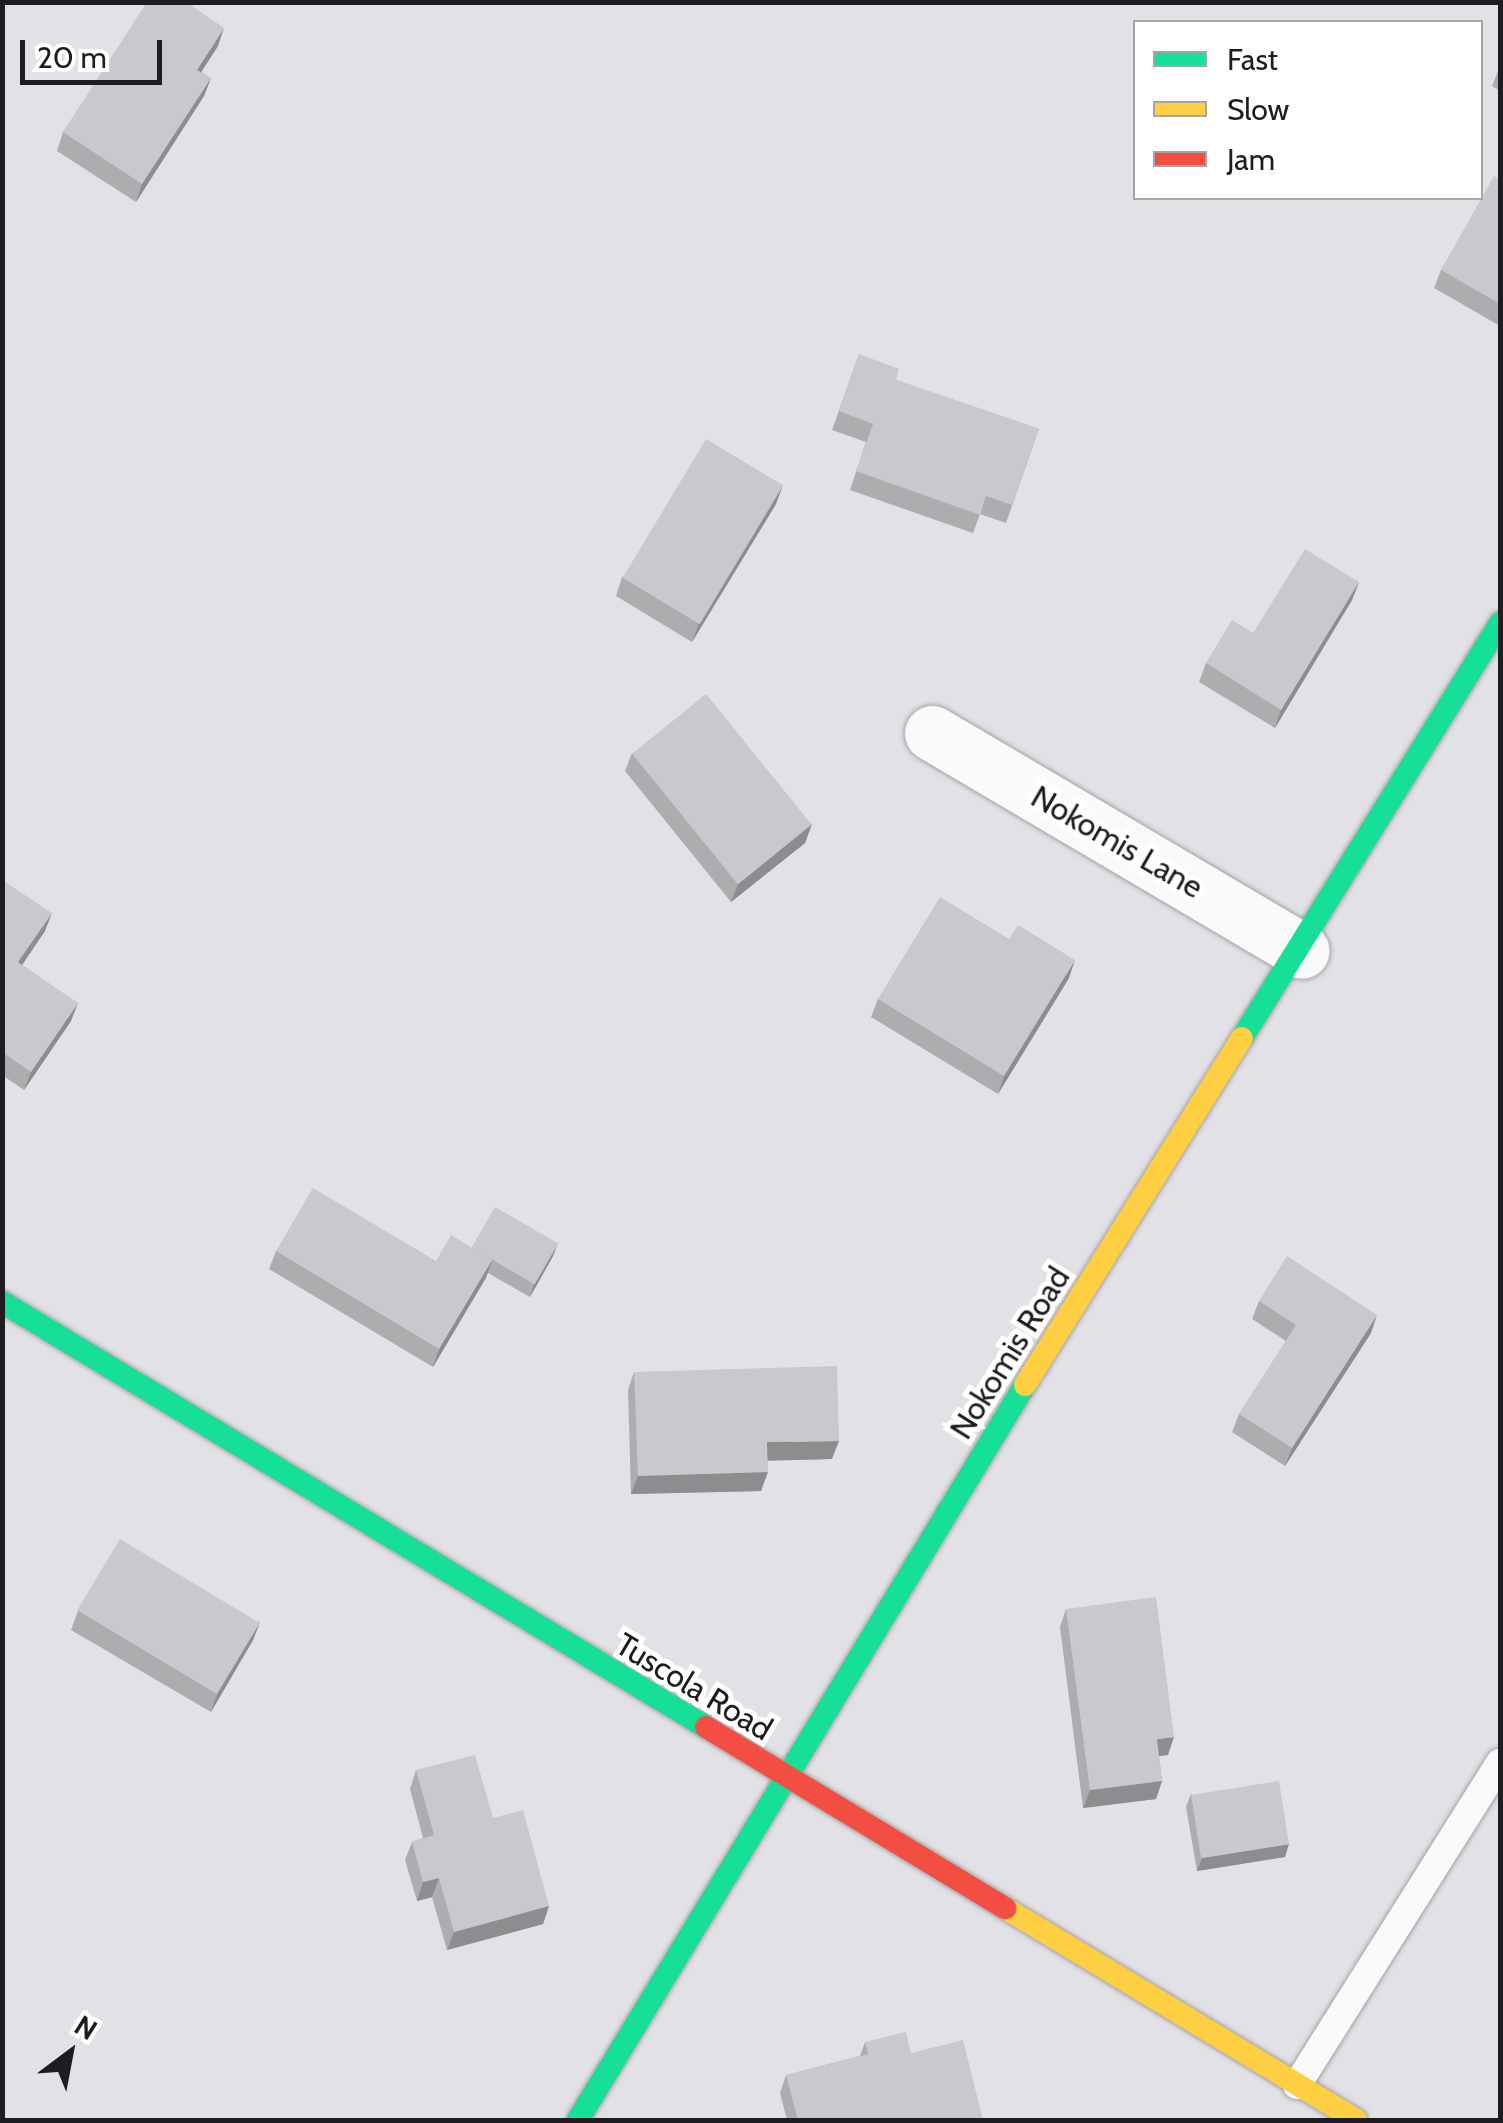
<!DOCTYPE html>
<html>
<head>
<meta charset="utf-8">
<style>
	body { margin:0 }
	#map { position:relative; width:1503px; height:2123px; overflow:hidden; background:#e2e1e6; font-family:Cabin,sans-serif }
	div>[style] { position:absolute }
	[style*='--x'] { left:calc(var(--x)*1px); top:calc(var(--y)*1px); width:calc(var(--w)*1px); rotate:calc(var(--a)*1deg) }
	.roads { filter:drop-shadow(0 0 2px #a3a2a6) drop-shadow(0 0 2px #a3a2a6) }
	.lane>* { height:28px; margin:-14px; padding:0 14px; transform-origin:14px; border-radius:14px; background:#fbfafb }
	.street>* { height:55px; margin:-27.5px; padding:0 27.5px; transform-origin:27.5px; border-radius:27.5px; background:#fbfafb }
	.fast>* { height:22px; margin:-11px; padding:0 11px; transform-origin:11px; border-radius:11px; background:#16e098 }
	.slow>* { height:22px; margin:-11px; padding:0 11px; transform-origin:11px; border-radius:11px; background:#ffcf43 }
	.jam>* { height:22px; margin:-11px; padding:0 11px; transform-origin:11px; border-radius:11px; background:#f24e42 }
	.wall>* { inset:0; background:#adacaf }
	.shaded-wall>* { inset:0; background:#8d8c8f }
	.building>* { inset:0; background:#c9c8cc; transform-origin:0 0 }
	span { translate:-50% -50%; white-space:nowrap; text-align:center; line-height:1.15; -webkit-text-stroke:10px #fff; paint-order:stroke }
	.street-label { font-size:32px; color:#1d1c20 }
	.frame { position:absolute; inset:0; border:5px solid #1d1c20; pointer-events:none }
	.legend { position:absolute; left:1133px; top:20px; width:350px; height:180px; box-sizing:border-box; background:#fff; border:2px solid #a5a4a6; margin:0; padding:12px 18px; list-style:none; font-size:30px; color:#1d1c20 }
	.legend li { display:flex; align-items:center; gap:20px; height:50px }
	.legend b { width:50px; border:2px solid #a5a4a6 }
	.north { position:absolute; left:20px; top:2003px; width:100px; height:100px; -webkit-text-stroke:8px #fff; paint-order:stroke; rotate:32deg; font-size:28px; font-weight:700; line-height:40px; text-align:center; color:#1d1c20 }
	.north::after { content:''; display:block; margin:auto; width:35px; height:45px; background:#1d1c20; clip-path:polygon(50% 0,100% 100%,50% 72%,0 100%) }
	.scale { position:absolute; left:20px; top:40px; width:142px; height:45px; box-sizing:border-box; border:5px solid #1d1c20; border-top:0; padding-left:12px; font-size:30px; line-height:35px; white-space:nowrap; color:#1d1c20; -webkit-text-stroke:8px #fff; paint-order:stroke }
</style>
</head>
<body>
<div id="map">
	<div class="roads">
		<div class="lane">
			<div style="--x:1297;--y:2085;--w:381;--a:-57.8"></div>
		</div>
		<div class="street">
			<div style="--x:932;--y:733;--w:429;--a:30.5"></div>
		</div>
		<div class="fast">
			<div style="--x:1242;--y:1038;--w:489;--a:-58.1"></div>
			<div style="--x:2;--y:1302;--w:822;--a:31.12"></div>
			<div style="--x:578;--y:2120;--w:860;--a:-58.69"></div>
		</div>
		<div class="slow">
			<div style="--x:1025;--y:1385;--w:409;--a:-58"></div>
			<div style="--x:1005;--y:1908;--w:410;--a:31.1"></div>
		</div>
		<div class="jam">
			<div style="--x:706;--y:1727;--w:350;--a:31.2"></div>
		</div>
	</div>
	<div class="wall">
		<div style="clip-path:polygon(218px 46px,201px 72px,211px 78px,204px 96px,136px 202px,57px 151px,63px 132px)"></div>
		<div style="clip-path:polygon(1500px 66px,1500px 91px,1492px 86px)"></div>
		<div style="clip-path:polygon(1500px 180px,1500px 326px,1434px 288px,1441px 270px)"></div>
		<div style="clip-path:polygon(859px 354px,896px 380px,1039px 429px,1006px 523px,980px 514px,973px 533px,850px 490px,866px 442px,832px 430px)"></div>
		<div style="clip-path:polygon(776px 504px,692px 642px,616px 596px,622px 577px)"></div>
		<div style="clip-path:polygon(1359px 582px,1352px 600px,1275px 728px,1199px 682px,1206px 663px)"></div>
		<div style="clip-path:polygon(632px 753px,812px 824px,805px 843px,731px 902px,625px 771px)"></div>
		<div style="clip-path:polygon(2px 880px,45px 931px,22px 964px,71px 1021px,24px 1090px,2px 1075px)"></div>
		<div style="clip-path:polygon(1009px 939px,1069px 978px,998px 1094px,871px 1017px,878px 999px)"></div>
		<div style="clip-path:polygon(558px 1243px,553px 1256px,530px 1297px,488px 1273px,433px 1367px,269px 1269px,276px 1251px,436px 1261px,472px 1248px)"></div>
		<div style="clip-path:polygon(1259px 1301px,1371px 1333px,1285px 1466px,1232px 1432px,1239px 1414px,1286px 1341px,1252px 1319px)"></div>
		<div style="clip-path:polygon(634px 1372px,832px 1459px,768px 1460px,761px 1491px,631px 1494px,628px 1390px)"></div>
		<div style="clip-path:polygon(1066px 1609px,1168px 1755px,1159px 1756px,1162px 1781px,1156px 1799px,1083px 1808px,1060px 1627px)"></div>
		<div style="clip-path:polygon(78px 1611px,260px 1622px,253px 1640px,211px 1712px,71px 1630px)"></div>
		<div style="clip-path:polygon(416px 1770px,493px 1818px,549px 1906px,543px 1924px,447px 1950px,432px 1897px,417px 1901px,405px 1860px,412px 1842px,423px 1838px,410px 1789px)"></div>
		<div style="clip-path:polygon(1191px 1794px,1285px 1857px,1197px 1871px,1186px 1807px)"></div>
		<div style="clip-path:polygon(865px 2042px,983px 2120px,787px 2120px,780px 2093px,786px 2075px,860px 2056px)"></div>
	</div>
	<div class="shaded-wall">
		<div style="clip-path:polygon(1250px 2px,1277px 2px,1276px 5px)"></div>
		<div style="clip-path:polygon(224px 28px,218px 46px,191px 88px,197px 70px)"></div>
		<div style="clip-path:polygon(211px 78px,204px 96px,136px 202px,142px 184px)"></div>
		<div style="clip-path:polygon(783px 485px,776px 504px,692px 642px,699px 623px)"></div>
		<div style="clip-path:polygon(1359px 582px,1352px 600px,1275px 728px,1281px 710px)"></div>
		<div style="clip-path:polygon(812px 824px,805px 843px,731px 902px,738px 884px)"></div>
		<div style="clip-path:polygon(52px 913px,45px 931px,12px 980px,18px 962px)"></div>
		<div style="clip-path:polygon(1075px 960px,1069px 978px,998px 1094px,1004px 1076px)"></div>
		<div style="clip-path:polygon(78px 1003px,71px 1021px,24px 1090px,31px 1072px)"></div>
		<div style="clip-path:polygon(558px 1243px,553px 1256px,530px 1297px,534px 1284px)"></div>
		<div style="clip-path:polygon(492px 1260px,486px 1278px,433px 1367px,439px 1349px)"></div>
		<div style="clip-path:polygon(1377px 1315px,1371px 1333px,1285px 1466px,1292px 1448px)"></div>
		<div style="clip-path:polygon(839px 1441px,832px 1459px,760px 1461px,767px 1442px)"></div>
		<div style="clip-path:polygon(768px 1472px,761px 1491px,631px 1494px,638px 1476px)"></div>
		<div style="clip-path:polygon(260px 1622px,253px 1640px,211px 1712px,217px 1694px)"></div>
		<div style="clip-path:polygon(1174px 1737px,1168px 1755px,1150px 1757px,1157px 1739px)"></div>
		<div style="clip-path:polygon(1162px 1781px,1156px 1799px,1083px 1808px,1090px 1790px)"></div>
		<div style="clip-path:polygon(1289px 1844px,1285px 1857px,1197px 1871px,1202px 1858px)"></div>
		<div style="clip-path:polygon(439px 1878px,432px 1897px,417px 1901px,423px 1882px)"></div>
		<div style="clip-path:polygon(549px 1906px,543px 1924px,447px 1950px,454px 1932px)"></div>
	</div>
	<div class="building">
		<div style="clip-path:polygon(147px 2px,186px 2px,224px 28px,197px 70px,211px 78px,142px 184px,63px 132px)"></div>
		<div style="clip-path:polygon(1494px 176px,1500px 180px,1500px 304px,1441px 270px)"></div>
		<div style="clip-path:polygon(859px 354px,899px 369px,896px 380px,1039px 429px,1012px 505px,986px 496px,980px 515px,856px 471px,873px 424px,839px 411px)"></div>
		<div style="left:706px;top:439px;width:90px;height:162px;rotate:31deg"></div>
		<div style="clip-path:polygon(1305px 549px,1359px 582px,1281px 710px,1206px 663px,1232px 620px,1253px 633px)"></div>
		<div style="left:706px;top:694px;width:168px;height:95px;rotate:51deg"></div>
		<div style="clip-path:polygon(2px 880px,52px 913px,18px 962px,78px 1003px,31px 1072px,2px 1052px)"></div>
		<div style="clip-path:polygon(940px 897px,1009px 939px,1018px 925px,1075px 960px,1004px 1076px,878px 999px)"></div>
		<div style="clip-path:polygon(313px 1188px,436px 1261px,451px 1235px,492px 1260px,439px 1349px,276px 1251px)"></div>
		<div style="left:495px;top:1207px;width:73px;height:47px;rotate:30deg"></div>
		<div style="clip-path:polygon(1287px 1256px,1377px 1315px,1292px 1448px,1239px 1414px,1296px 1325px,1259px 1301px)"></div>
		<div style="clip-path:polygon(837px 1366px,839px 1441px,767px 1442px,768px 1472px,638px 1476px,634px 1372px)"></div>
		<div style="left:120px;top:1539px;width:163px;height:83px;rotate:31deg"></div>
		<div style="clip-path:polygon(1156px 1597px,1174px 1737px,1157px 1739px,1162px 1781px,1090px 1790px,1066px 1609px)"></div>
		<div style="clip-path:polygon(475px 1755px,493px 1818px,523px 1810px,549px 1906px,454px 1932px,439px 1878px,423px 1882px,412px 1842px,434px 1835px,416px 1770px)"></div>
		<div style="left:1279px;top:1781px;width:64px;height:89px;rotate:81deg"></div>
		<div style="clip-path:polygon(906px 2032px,911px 2053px,963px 2040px,983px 2120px,798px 2120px,786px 2075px,868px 2054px,865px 2042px)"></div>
	</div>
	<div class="street-label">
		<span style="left:1117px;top:842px;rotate:30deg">Nokomis Lane</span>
		<span style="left:1010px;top:1353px;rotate:-58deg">Nokomis Road</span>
		<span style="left:694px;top:1687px;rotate:31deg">Tuscola Road</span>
	</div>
	<div class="frame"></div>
	<ul class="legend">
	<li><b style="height:12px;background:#16e098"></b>Fast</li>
	<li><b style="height:12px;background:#ffcf43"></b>Slow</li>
	<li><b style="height:12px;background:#f24e42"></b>Jam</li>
	</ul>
	<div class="north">N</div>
	<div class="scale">20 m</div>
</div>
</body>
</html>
